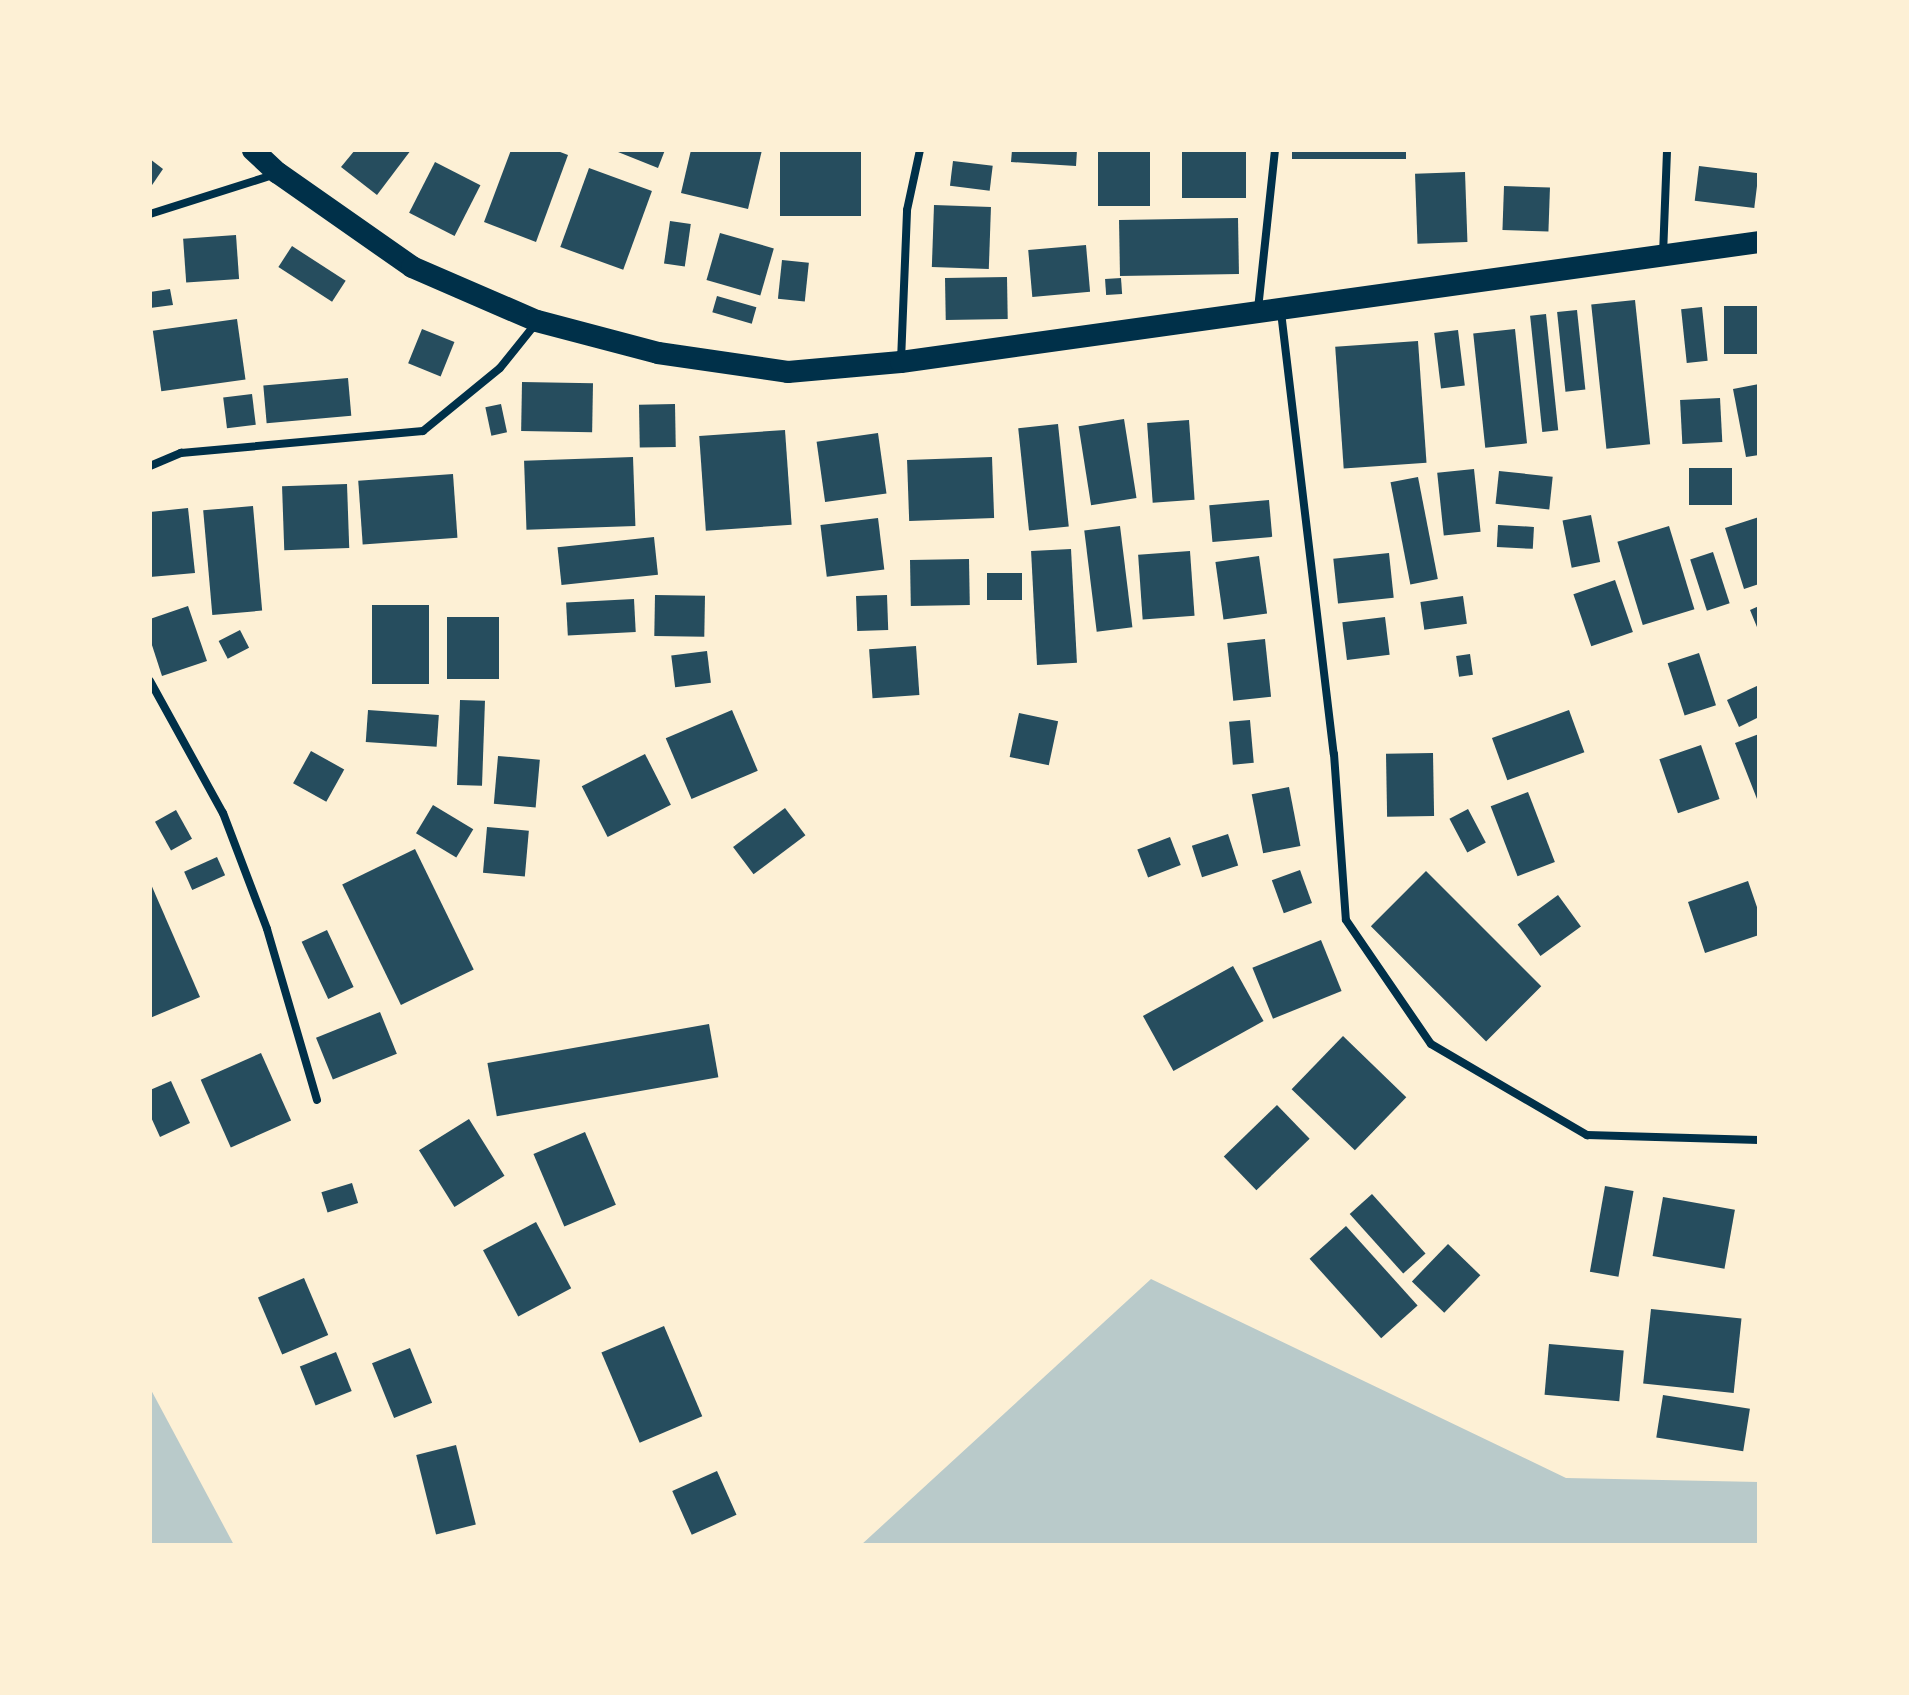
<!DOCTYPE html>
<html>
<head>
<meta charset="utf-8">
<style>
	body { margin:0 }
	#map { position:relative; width:1909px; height:1695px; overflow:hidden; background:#fdf0d5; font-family:Rubik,sans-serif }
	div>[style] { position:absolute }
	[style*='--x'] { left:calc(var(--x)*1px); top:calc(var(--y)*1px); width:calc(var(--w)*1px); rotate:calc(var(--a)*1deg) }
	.green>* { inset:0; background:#b9caca }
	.building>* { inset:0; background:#264d5e; transform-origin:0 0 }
	.minor>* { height:8px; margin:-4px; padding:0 4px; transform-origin:4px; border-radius:4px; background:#003049 }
	.trunk>* { height:22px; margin:-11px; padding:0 11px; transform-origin:11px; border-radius:11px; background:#003049 }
	span { translate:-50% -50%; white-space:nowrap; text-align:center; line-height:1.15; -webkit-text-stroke:7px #fdf0d5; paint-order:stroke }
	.frame { position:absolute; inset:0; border:152px solid #fdf0d5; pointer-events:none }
</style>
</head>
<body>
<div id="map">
	<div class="green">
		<div style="clip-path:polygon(1151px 1279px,1566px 1478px,1759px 1482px,1759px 1545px,861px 1545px)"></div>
		<div style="clip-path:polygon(150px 1388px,234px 1545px,150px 1545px)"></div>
	</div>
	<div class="building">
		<div style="clip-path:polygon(355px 150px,411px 150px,377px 195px,341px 167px)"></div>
		<div style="clip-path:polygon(511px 150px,555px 150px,568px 155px,536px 242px,484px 222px)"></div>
		<div style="clip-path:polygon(613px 150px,665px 150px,658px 168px)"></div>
		<div style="clip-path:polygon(691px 150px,762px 150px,748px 209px,681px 193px)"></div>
		<div style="left:780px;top:150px;width:81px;height:66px"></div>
		<div style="clip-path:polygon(1012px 150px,1077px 150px,1076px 166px,1011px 162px)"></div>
		<div style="left:1098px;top:150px;width:52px;height:56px"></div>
		<div style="left:1182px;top:150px;width:64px;height:48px"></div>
		<div style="left:1292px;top:150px;width:114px;height:9px"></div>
		<div style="clip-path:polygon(150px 159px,163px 169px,150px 188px)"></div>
		<div style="left:953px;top:161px;width:40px;height:25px;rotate:7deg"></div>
		<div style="left:435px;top:162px;width:51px;height:57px;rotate:27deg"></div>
		<div style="left:1699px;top:166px;width:60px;height:35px;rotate:7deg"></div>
		<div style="left:589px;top:168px;width:67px;height:84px;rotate:20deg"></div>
		<div style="left:1465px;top:172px;width:70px;height:50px;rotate:88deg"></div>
		<div style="left:1504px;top:186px;width:46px;height:44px;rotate:2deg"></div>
		<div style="left:934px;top:205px;width:57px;height:62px;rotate:2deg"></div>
		<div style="left:1238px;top:218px;width:56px;height:119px;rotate:89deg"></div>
		<div style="left:670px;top:221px;width:21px;height:43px;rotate:8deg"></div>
		<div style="left:720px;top:233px;width:56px;height:49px;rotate:16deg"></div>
		<div style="left:236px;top:235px;width:44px;height:53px;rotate:86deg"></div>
		<div style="left:1086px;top:245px;width:47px;height:58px;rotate:85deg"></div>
		<div style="left:292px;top:246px;width:64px;height:25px;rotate:33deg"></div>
		<div style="left:782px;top:260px;width:27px;height:39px;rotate:6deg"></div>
		<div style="left:1007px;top:277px;width:42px;height:62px;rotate:89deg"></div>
		<div style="left:1121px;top:278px;width:16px;height:16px;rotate:86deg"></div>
		<div style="clip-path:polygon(170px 289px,173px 305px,150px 308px,150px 292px)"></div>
		<div style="left:717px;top:296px;width:41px;height:17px;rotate:16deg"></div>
		<div style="left:1635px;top:300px;width:145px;height:44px;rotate:84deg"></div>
		<div style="left:1759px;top:306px;width:48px;height:35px;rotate:90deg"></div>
		<div style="left:1702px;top:307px;width:54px;height:21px;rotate:84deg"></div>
		<div style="left:1577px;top:310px;width:80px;height:20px;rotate:84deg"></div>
		<div style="left:1546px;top:314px;width:117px;height:16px;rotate:84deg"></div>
		<div style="left:237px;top:319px;width:61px;height:85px;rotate:82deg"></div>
		<div style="left:422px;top:329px;width:35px;height:37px;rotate:22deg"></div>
		<div style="left:1515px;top:329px;width:115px;height:42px;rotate:84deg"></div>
		<div style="left:1458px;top:330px;width:56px;height:24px;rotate:83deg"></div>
		<div style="left:1418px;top:341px;width:122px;height:83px;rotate:86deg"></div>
		<div style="left:348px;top:378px;width:38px;height:85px;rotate:85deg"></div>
		<div style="left:522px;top:382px;width:71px;height:49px;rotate:1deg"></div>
		<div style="clip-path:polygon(1759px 384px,1759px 455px,1746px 457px,1733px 389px)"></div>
		<div style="left:252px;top:394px;width:31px;height:29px;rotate:83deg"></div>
		<div style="left:1720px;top:398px;width:44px;height:40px;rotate:87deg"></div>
		<div style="left:501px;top:404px;width:29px;height:16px;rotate:78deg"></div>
		<div style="left:675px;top:404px;width:43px;height:36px;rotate:89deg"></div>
		<div style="left:1124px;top:419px;width:80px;height:46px;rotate:81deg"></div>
		<div style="left:1189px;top:420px;width:80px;height:42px;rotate:86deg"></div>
		<div style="left:1058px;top:424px;width:103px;height:40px;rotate:84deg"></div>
		<div style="left:785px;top:430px;width:95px;height:86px;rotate:86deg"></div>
		<div style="left:878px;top:433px;width:61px;height:62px;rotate:82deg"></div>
		<div style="left:633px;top:457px;width:69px;height:109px;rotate:88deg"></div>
		<div style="left:992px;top:457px;width:61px;height:85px;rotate:88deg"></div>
		<div style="left:1689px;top:468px;width:43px;height:37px"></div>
		<div style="left:1474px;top:469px;width:63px;height:37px;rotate:84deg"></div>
		<div style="left:1499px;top:471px;width:54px;height:33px;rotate:6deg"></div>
		<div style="left:453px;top:474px;width:64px;height:95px;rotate:86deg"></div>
		<div style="left:1418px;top:477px;width:104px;height:28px;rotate:79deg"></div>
		<div style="left:347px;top:484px;width:64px;height:65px;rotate:88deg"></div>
		<div style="left:1269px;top:500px;width:37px;height:60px;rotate:85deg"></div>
		<div style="left:253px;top:506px;width:105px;height:50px;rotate:85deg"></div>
		<div style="clip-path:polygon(188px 508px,195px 573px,150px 577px,150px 512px)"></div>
		<div style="left:1591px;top:515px;width:48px;height:29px;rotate:79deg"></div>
		<div style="clip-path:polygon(1759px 517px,1759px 584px,1744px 589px,1725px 528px)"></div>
		<div style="left:878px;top:518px;width:52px;height:58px;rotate:83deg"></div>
		<div style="left:1498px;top:525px;width:36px;height:22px;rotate:3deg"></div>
		<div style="left:1120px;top:526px;width:102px;height:36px;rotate:83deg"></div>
		<div style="left:1669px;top:526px;width:87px;height:54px;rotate:73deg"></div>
		<div style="left:654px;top:537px;width:38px;height:97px;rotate:84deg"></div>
		<div style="left:1071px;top:549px;width:114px;height:40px;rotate:87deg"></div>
		<div style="left:1190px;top:551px;width:65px;height:52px;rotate:86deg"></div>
		<div style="left:1713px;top:552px;width:54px;height:24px;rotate:72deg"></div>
		<div style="left:1389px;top:553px;width:45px;height:56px;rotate:84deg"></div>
		<div style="left:1259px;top:556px;width:58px;height:44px;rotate:82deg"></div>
		<div style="left:969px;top:559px;width:46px;height:59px;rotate:89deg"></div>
		<div style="left:987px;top:573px;width:35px;height:27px"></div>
		<div style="left:1615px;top:580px;width:55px;height:44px;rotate:71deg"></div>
		<div style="left:655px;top:595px;width:50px;height:41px;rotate:1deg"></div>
		<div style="left:887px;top:595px;width:35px;height:31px;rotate:88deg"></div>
		<div style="left:1463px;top:596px;width:28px;height:43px;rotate:82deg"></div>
		<div style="left:634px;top:599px;width:33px;height:68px;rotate:87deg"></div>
		<div style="left:372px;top:605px;width:57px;height:79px"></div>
		<div style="clip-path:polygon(188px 606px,207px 661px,162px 676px,150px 639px,150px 619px)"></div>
		<div style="clip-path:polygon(1759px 606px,1759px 632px,1750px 610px)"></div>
		<div style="left:447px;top:617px;width:52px;height:62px"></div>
		<div style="left:1385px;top:617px;width:38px;height:43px;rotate:83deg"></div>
		<div style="left:240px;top:630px;width:20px;height:24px;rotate:63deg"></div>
		<div style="left:1265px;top:639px;width:58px;height:38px;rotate:84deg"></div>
		<div style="left:916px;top:646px;width:49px;height:47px;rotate:86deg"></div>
		<div style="left:707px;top:651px;width:32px;height:36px;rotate:83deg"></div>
		<div style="left:1699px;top:653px;width:55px;height:33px;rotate:72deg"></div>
		<div style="left:1470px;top:654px;width:21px;height:14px;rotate:82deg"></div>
		<div style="clip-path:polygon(1759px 685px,1759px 717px,1739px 727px,1727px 700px)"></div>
		<div style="left:460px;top:700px;width:25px;height:85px;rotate:2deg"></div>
		<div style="left:368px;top:710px;width:71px;height:32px;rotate:4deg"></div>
		<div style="left:732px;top:710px;width:66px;height:72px;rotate:67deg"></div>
		<div style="left:1569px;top:710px;width:45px;height:82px;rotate:70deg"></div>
		<div style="left:1019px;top:713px;width:40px;height:45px;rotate:12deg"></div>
		<div style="left:1250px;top:720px;width:43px;height:21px;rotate:85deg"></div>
		<div style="clip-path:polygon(1759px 734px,1759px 804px,1735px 743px)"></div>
		<div style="left:1701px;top:745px;width:57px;height:44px;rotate:71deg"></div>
		<div style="left:311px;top:751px;width:38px;height:37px;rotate:29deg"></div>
		<div style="left:1433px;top:753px;width:63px;height:47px;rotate:89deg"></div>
		<div style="left:645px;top:754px;width:57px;height:71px;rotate:63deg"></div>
		<div style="left:498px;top:756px;width:42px;height:48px;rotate:5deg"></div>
		<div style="left:1289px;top:787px;width:60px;height:38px;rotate:79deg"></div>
		<div style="left:1528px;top:792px;width:75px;height:40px;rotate:69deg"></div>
		<div style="left:433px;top:805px;width:47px;height:33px;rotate:31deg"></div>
		<div style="left:785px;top:808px;width:34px;height:65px;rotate:53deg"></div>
		<div style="left:1468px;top:809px;width:38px;height:21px;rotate:62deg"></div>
		<div style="left:176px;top:810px;width:33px;height:24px;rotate:61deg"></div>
		<div style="left:487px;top:827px;width:42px;height:46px;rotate:5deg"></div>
		<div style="left:1228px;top:834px;width:33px;height:38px;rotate:72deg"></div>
		<div style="left:1170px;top:837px;width:30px;height:35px;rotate:69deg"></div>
		<div style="left:415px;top:849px;width:134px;height:81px;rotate:64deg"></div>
		<div style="left:217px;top:857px;width:20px;height:36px;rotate:66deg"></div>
		<div style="left:1300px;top:870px;width:35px;height:30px;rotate:70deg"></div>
		<div style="left:1426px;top:871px;width:163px;height:78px;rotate:45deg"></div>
		<div style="clip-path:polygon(1748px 881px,1759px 913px,1759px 935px,1705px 953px,1688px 902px)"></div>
		<div style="clip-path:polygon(150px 882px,200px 997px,150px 1018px)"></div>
		<div style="left:1558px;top:895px;width:39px;height:50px;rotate:54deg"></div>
		<div style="left:327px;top:930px;width:63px;height:28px;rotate:65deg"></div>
		<div style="left:1321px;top:940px;width:55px;height:74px;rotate:68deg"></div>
		<div style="left:1233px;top:966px;width:63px;height:103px;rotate:61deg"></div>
		<div style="left:380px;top:1012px;width:45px;height:69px;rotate:68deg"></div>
		<div style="left:709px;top:1024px;width:54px;height:225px;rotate:80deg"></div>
		<div style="left:1343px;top:1036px;width:88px;height:74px;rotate:44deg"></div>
		<div style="left:261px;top:1053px;width:74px;height:66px;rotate:66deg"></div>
		<div style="clip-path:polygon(171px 1081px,190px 1123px,160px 1137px,150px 1115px,150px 1090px)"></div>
		<div style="left:1277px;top:1105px;width:47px;height:74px;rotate:46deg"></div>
		<div style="left:469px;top:1119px;width:67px;height:59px;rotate:58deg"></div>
		<div style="left:585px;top:1132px;width:79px;height:56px;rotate:67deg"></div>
		<div style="left:352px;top:1183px;width:21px;height:32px;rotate:73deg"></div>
		<div style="left:1605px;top:1186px;width:29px;height:87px;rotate:10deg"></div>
		<div style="left:1372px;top:1194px;width:80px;height:30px;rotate:48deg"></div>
		<div style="left:1663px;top:1197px;width:73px;height:60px;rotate:10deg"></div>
		<div style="left:536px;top:1222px;width:75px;height:60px;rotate:62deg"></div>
		<div style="left:1346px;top:1226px;width:107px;height:49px;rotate:48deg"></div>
		<div style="left:1448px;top:1244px;width:45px;height:52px;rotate:44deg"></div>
		<div style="left:304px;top:1278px;width:62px;height:50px;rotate:67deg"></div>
		<div style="left:1651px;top:1309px;width:91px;height:75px;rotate:6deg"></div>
		<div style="left:664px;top:1326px;width:98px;height:68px;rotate:67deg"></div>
		<div style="left:1549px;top:1344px;width:75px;height:51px;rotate:5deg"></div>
		<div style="left:410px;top:1348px;width:59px;height:41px;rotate:68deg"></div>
		<div style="left:336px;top:1352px;width:42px;height:39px;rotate:68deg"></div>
		<div style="left:1663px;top:1395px;width:88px;height:43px;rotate:9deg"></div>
		<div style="left:456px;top:1445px;width:82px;height:41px;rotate:76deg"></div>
		<div style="left:717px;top:1471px;width:48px;height:49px;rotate:66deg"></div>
	</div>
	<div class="minor">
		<div style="--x:150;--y:214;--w:129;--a:-17.6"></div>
		<div style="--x:1663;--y:255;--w:105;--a:-87.8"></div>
		<div style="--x:1258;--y:309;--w:160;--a:-83.9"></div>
		<div style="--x:1281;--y:312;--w:445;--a:83.2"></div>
		<div style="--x:1334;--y:754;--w:166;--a:85.9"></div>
		<div style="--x:1346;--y:920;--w:150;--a:55.6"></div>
		<div style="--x:1431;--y:1044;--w:181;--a:30.3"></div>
		<div style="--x:1587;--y:1135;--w:172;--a:1.7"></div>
		<div style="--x:901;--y:361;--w:151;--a:-87.7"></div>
		<div style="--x:907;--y:210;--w:61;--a:-77.8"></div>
		<div style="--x:150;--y:466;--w:34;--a:-23"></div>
		<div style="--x:181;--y:453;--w:243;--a:-5.2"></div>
		<div style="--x:423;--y:431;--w:99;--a:-39.3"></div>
		<div style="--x:500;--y:368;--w:59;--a:-51.2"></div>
		<div style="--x:150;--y:681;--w:151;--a:61.1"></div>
		<div style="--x:223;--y:813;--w:124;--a:69.2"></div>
		<div style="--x:267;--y:929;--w:178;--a:73.7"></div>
	</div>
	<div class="trunk">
		<div style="--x:253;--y:150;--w:34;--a:43"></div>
		<div style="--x:278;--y:173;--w:164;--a:35"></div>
		<div style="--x:412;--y:267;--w:136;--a:23.4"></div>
		<div style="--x:537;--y:321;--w:125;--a:14.8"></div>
		<div style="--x:658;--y:353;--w:131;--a:8.3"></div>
		<div style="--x:788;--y:372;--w:113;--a:-5.1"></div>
		<div style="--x:901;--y:362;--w:866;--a:-7.96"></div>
	</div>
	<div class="frame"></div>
</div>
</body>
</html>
